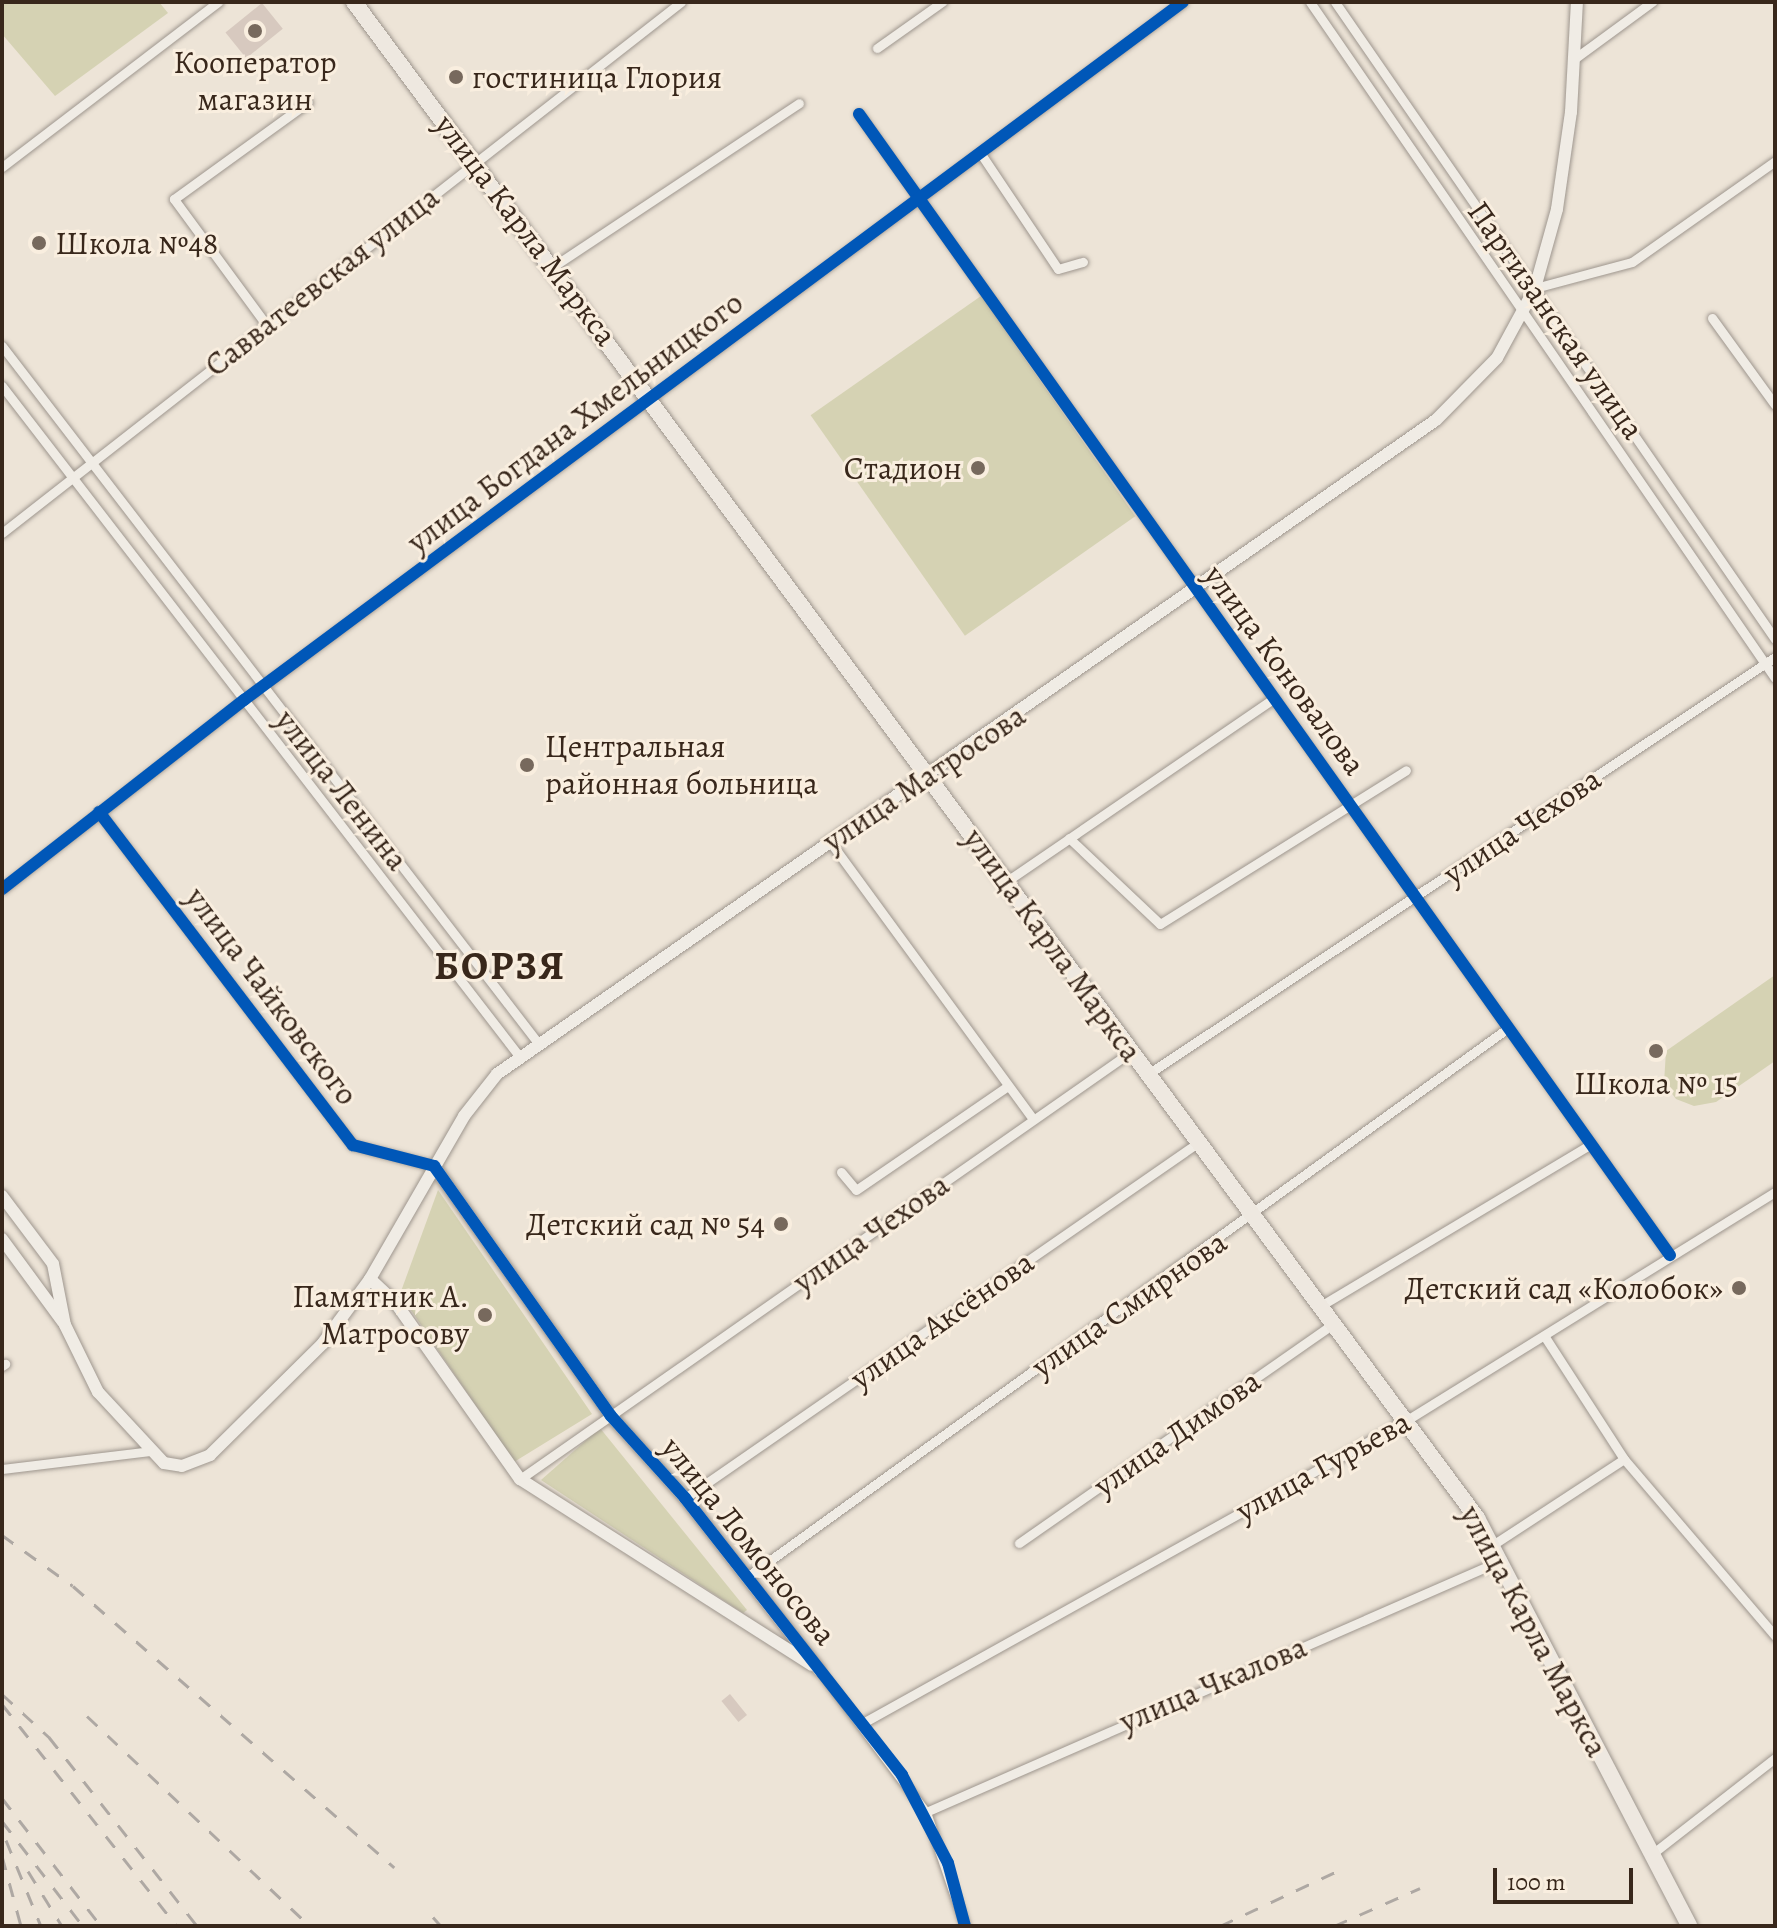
<!DOCTYPE html>
<html>
<head>
<meta charset="utf-8">
<style>
	body { margin:0 }
	#map { position:relative; width:1777px; height:1928px; overflow:hidden; background:#ede4d7; font-family:Alegreya,serif }
	div>[style] { position:absolute }
	[style*='--x'] { left:calc(var(--x)*1px); top:calc(var(--y)*1px); width:calc(var(--w)*1px); rotate:calc(var(--a)*1deg) }
	.green>* { inset:0; background:#d5d2b3; transform-origin:0 0 }
	.building>* { inset:0; background:#d7c9bf; transform-origin:0 0 }
	.roads { filter:drop-shadow(0 0 2px #9e968e) drop-shadow(0 0 2px #9e968e) }
	.street>* { height:9px; margin:-4.5px; padding:0 4.5px; transform-origin:4.5px; border-radius:4.5px; background:#f0ece5 }
	.secondary>* { height:12px; margin:-6px; padding:0 6px; transform-origin:6px; border-radius:6px; background:#f0ece5 }
	.highway>* { height:16px; margin:-8px; padding:0 8px; transform-origin:8px; border-radius:8px; background:#eee8e0 }
	.rail>* { height:3px; margin-top:-1.5px; transform-origin:0; background:repeating-linear-gradient(90deg,#aea8a3 0 14px,transparent 0 28px) }
	.cycleway>* { height:12px; margin:-6px; padding:0 6px; transform-origin:6px; border-radius:6px; background:#0057b8 }
	.dots>* { width:22px; height:22px; translate:-50% -50%; box-sizing:border-box; border:4px solid #f9eedf; border-radius:50% }
	span { translate:-50% -50%; white-space:nowrap; text-align:center; line-height:1.15; -webkit-text-stroke:6px #f9eedf; paint-order:stroke }
	.poi-label { font-size:32px; color:#38271b }
	.left { translate:0 -50%; text-align:left }
	.right { translate:-100% -50%; text-align:right }
	.street-label { font-size:32px; color:#38271b }
	.district-label { font-size:40px; color:#38271b; font-weight:700; letter-spacing:2px }
	.frame { position:absolute; inset:0; border:4px solid #38271b; pointer-events:none }
	.scale { position:absolute; left:1493px; top:1868px; width:140px; height:36px; box-sizing:border-box; border:4px solid #38271b; border-top:0; padding-left:10px; font-size:24px; line-height:28px; white-space:nowrap; color:#38271b; -webkit-text-stroke:6px #f9eedf; paint-order:stroke }
</style>
</head>
<body>
<div id="map">
	<div class="green">
		<div style="clip-path:polygon(2px 2px,159px 2px,168px 13px,55px 96px,2px 34px)"></div>
		<div style="left:981px;top:296px;width:269px;height:208px;rotate:55deg"></div>
		<div style="clip-path:polygon(1775px 975px,1775px 1061px,1716px 1102px,1694px 1106px,1676px 1099px,1664px 1083px,1666px 1051px)"></div>
		<div style="clip-path:polygon(438px 1190px,592px 1414px,514px 1462px,400px 1294px)"></div>
		<div style="clip-path:polygon(600px 1428px,747px 1610px,743px 1613px,541px 1480px)"></div>
	</div>
	<div class="building">
		<div style="left:262px;top:3px;width:33px;height:47px;rotate:51deg"></div>
		<div style="left:730px;top:1694px;width:27px;height:11px;rotate:51deg"></div>
	</div>
	<div class="roads">
		<div class="street">
			<div style="--x:1310;--y:2;--w:820;--a:55.48"></div>
			<div style="--x:1335;--y:2;--w:774;--a:55.37"></div>
			<div style="--x:877;--y:48;--w:80;--a:-35.3"></div>
			<div style="--x:1574;--y:59;--w:97;--a:-36.2"></div>
			<div style="--x:859;--y:114;--w:1400;--a:54.6"></div>
			<div style="--x:981;--y:154;--w:138;--a:56.2"></div>
			<div style="--x:1058;--y:269;--w:26;--a:-16"></div>
			<div style="--x:2;--y:167;--w:272;--a:-37.4"></div>
			<div style="--x:554;--y:266;--w:294;--a:-33.6"></div>
			<div style="--x:1535;--y:288;--w:100;--a:-15"></div>
			<div style="--x:1632;--y:262;--w:175;--a:-35.2"></div>
			<div style="--x:1712;--y:318;--w:107;--a:54.1"></div>
			<div style="--x:265;--y:323;--w:154;--a:-126.3"></div>
			<div style="--x:174;--y:199;--w:165;--a:-35.9"></div>
			<div style="--x:2;--y:346;--w:879;--a:52.44"></div>
			<div style="--x:2;--y:386;--w:846;--a:52.34"></div>
			<div style="--x:2;--y:533;--w:862;--a:-38.03"></div>
			<div style="--x:99;--y:812;--w:419;--a:52.7"></div>
			<div style="--x:353;--y:1145;--w:84;--a:14.5"></div>
			<div style="--x:1069;--y:838;--w:125;--a:43.4"></div>
			<div style="--x:1160;--y:924;--w:290;--a:-32"></div>
			<div style="--x:831;--y:843;--w:342;--a:53.8"></div>
			<div style="--x:1007;--y:881;--w:324;--a:-34.4"></div>
			<div style="--x:2;--y:889;--w:307;--a:-38"></div>
			<div style="--x:244;--y:700;--w:1170;--a:-36.63"></div>
			<div style="--x:1148;--y:1074;--w:753;--a:-33.63"></div>
			<div style="--x:841;--y:1172;--w:23;--a:50"></div>
			<div style="--x:856;--y:1190;--w:184;--a:-34.4"></div>
			<div style="--x:1322;--y:1305;--w:313;--a:-30.9"></div>
			<div style="--x:1545;--y:1337;--w:145;--a:57.1"></div>
			<div style="--x:1624;--y:1459;--w:233;--a:49.5"></div>
			<div style="--x:2;--y:1366;--w:4;--a:-34"></div>
			<div style="--x:2;--y:1469;--w:149;--a:-6.9"></div>
			<div style="--x:520;--y:1479;--w:747;--a:-34.97"></div>
			<div style="--x:685;--y:1498;--w:625;--a:-34.71"></div>
			<div style="--x:1019;--y:1543;--w:384;--a:-34.9"></div>
			<div style="--x:1494;--y:1544;--w:155;--a:-33.2"></div>
			<div style="--x:747;--y:1577;--w:938;--a:-35.81"></div>
			<div style="--x:820;--y:1671;--w:176;--a:53.1"></div>
			<div style="--x:926;--y:1812;--w:120;--a:71.1"></div>
			<div style="--x:861;--y:1724;--w:625;--a:-29.11"></div>
			<div style="--x:1407;--y:1420;--w:433;--a:-31.8"></div>
			<div style="--x:926;--y:1812;--w:629;--a:-23.63"></div>
			<div style="--x:1652;--y:1854;--w:156;--a:-38"></div>
		</div>
		<div class="secondary">
			<div style="--x:434;--y:1166;--w:306;--a:54.7"></div>
			<div style="--x:611;--y:1416;--w:110;--a:47.9"></div>
			<div style="--x:685;--y:1498;--w:219;--a:52"></div>
			<div style="--x:2;--y:1196;--w:85;--a:53.1"></div>
			<div style="--x:53;--y:1264;--w:62;--a:78.9"></div>
			<div style="--x:65;--y:1325;--w:75;--a:63.8"></div>
			<div style="--x:98;--y:1392;--w:97;--a:47.1"></div>
			<div style="--x:164;--y:1463;--w:18;--a:9"></div>
			<div style="--x:182;--y:1466;--w:30;--a:-21"></div>
			<div style="--x:210;--y:1455;--w:159;--a:-44.7"></div>
			<div style="--x:323;--y:1343;--w:79;--a:-53.7"></div>
			<div style="--x:370;--y:1279;--w:188;--a:-60"></div>
			<div style="--x:464;--y:1116;--w:53;--a:-51.8"></div>
			<div style="--x:497;--y:1074;--w:1144;--a:-34.86"></div>
			<div style="--x:1436;--y:420;--w:87;--a:-45.5"></div>
			<div style="--x:1497;--y:358;--w:80;--a:-61.5"></div>
			<div style="--x:1535;--y:288;--w:82;--a:-74.4"></div>
			<div style="--x:1557;--y:209;--w:98;--a:-81.8"></div>
			<div style="--x:1571;--y:112;--w:110;--a:-86.9"></div>
			<div style="--x:2;--y:1239;--w:103;--a:53.7"></div>
			<div style="--x:370;--y:1279;--w:34;--a:43"></div>
			<div style="--x:395;--y:1302;--w:217;--a:54.8"></div>
			<div style="--x:520;--y:1479;--w:346;--a:32.5"></div>
		</div>
		<div class="highway">
			<div style="--x:354;--y:2;--w:1887;--a:53.47"></div>
			<div style="--x:1477;--y:1518;--w:460;--a:62.5"></div>
		</div>
	</div>
	<div class="rail">
		<div style="--x:2;--y:1535;--w:87;--a:35.7"></div>
		<div style="--x:73;--y:1586;--w:427;--a:41.2"></div>
		<div style="--x:2;--y:1694;--w:64;--a:42.5"></div>
		<div style="--x:49;--y:1737;--w:240;--a:51.9"></div>
		<div style="--x:2;--y:1704;--w:283;--a:51.8"></div>
		<div style="--x:87;--y:1716;--w:306;--a:43.3"></div>
		<div style="--x:2;--y:1798;--w:162;--a:52.3"></div>
		<div style="--x:2;--y:1821;--w:133;--a:52.4"></div>
		<div style="--x:6;--y:1840;--w:93;--a:67.9"></div>
		<div style="--x:2;--y:1856;--w:73;--a:74.8"></div>
		<div style="--x:28;--y:1871;--w:65;--a:58.3"></div>
		<div style="--x:433;--y:1917;--w:12;--a:48"></div>
		<div style="--x:1220;--y:1926;--w:137;--a:-25.1"></div>
		<div style="--x:1334;--y:1926;--w:94;--a:-23.8"></div>
	</div>
	<div class="cycleway">
		<div style="--x:859;--y:114;--w:1400;--a:54.6"></div>
		<div style="--x:99;--y:812;--w:419;--a:52.7"></div>
		<div style="--x:353;--y:1145;--w:84;--a:14.5"></div>
		<div style="--x:434;--y:1166;--w:306;--a:54.7"></div>
		<div style="--x:611;--y:1416;--w:110;--a:47.9"></div>
		<div style="--x:685;--y:1498;--w:352;--a:51.9"></div>
		<div style="--x:902;--y:1775;--w:99;--a:62.4"></div>
		<div style="--x:948;--y:1863;--w:65;--a:74.9"></div>
		<div style="--x:2;--y:889;--w:307;--a:-38"></div>
		<div style="--x:244;--y:700;--w:1170;--a:-36.63"></div>
	</div>
	<div class="dots">
		<div style="left:255px;top:31px;background:#77695d"></div>
		<div style="left:456px;top:77px;background:#77695d"></div>
		<div style="left:39px;top:243px;background:#77695d"></div>
		<div style="left:978px;top:468px;background:#77695d"></div>
		<div style="left:527px;top:765px;background:#77695d"></div>
		<div style="left:1656px;top:1051px;background:#77695d"></div>
		<div style="left:781px;top:1224px;background:#77695d"></div>
		<div style="left:1739px;top:1288px;background:#77695d"></div>
		<div style="left:485px;top:1315px;background:#77695d"></div>
	</div>
	<div class="poi-label">
		<span style="left:255px;top:81px">Кооператор<br>магазин</span>
		<span class="left" style="left:472px;top:77px">гостиница Глория</span>
		<span class="left" style="left:55px;top:243px">Школа №48</span>
		<span class="right" style="left:962px;top:468px">Стадион</span>
		<span class="left" style="left:545px;top:765px">Центральная<br>районная больница</span>
		<span style="left:1656px;top:1083px">Школа № 15</span>
		<span class="right" style="left:765px;top:1224px">Детский сад № 54</span>
		<span class="right" style="left:1723px;top:1288px">Детский сад «Колобок»</span>
		<span class="right" style="left:469px;top:1315px">Памятник А.<br>Матросову</span>
	</div>
	<div class="street-label">
		<span style="left:526px;top:230px;rotate:53deg">улица Карла Маркса</span>
		<span style="left:322px;top:281px;rotate:-38deg">Савватеевская улица</span>
		<span style="left:1556px;top:320px;rotate:55deg">Партизанская улица</span>
		<span style="left:575px;top:422px;rotate:-37deg">улица Богдана Хмельницкого</span>
		<span style="left:1285px;top:670px;rotate:54deg">улица Коновалова</span>
		<span style="left:924px;top:778px;rotate:-34deg">улица Матросова</span>
		<span style="left:342px;top:790px;rotate:52deg">улица Ленина</span>
		<span style="left:1522px;top:826px;rotate:-34deg">улица Чехова</span>
		<span style="left:1053px;top:945px;rotate:54deg">улица Карла Маркса</span>
		<span style="left:272px;top:996px;rotate:53deg">улица Чайковского</span>
		<span style="left:871px;top:1233px;rotate:-35deg">улица Чехова</span>
		<span style="left:1129px;top:1304px;rotate:-35deg">улица Смирнова</span>
		<span style="left:942px;top:1320px;rotate:-35deg">улица Аксёнова</span>
		<span style="left:1177px;top:1433px;rotate:-35deg">улица Димова</span>
		<span style="left:1323px;top:1466px;rotate:-29deg">улица Гурьева</span>
		<span style="left:749px;top:1541px;rotate:51deg">улица Ломоносова</span>
		<span style="left:1534px;top:1631px;rotate:62deg">улица Карла Маркса</span>
		<span style="left:1213px;top:1684px;rotate:-23deg">улица Чкалова</span>
	</div>
	<div class="district-label">
		<span style="left:500px;top:966px">БОРЗЯ</span>
	</div>
	<div class="frame"></div>
	<div class="scale">100 m</div>
</div>
</body>
</html>
